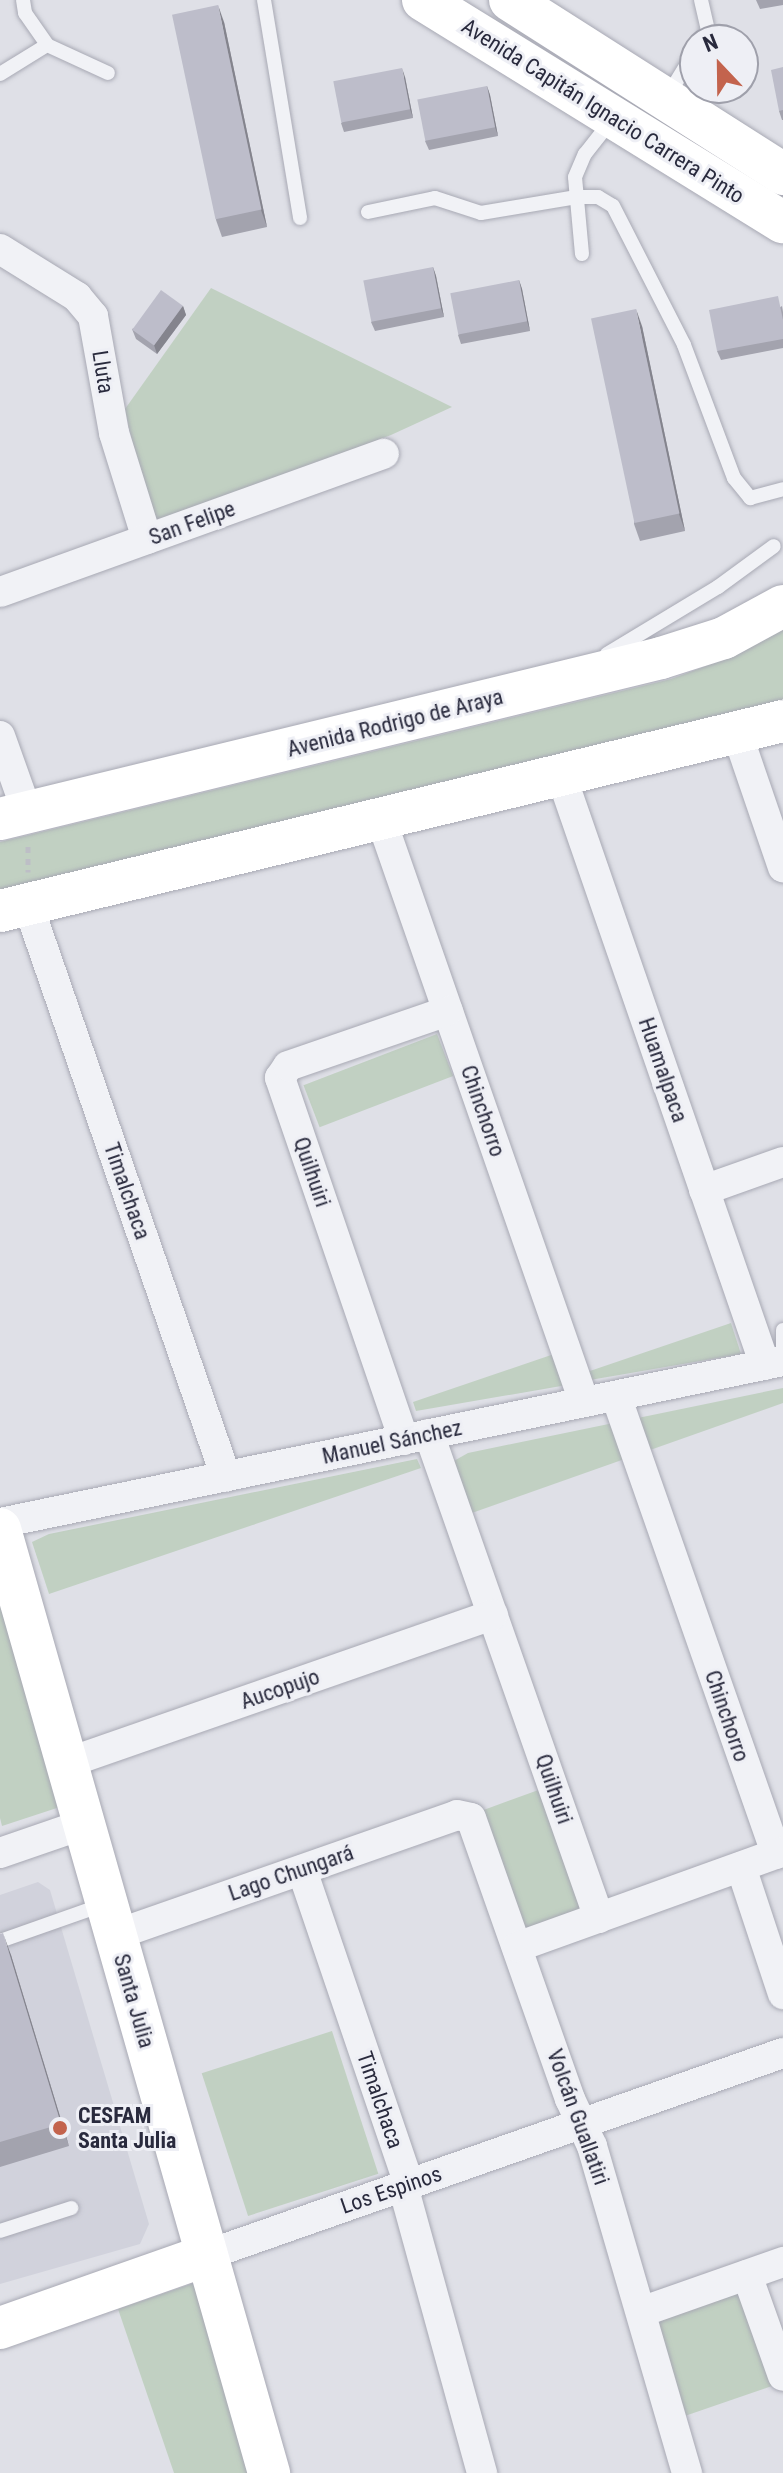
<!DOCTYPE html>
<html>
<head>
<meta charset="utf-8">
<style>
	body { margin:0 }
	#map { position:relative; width:783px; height:2473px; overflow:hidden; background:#dfe0e7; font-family:"Roboto Condensed",sans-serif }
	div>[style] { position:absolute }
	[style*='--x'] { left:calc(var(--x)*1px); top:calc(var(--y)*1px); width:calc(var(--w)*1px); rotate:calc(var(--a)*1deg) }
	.built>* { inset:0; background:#d1d2dc }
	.green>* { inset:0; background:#c1d0c2; transform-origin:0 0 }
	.path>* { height:5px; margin-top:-2.5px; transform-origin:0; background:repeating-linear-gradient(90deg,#bdbec6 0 6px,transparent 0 12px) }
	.roads { filter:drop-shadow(0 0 2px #a8a9b4) drop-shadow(0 0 2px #a8a9b4) }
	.lane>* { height:14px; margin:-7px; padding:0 7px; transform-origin:7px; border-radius:7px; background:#f1f2f6 }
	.street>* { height:30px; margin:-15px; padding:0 15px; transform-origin:15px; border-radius:15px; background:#f1f2f6 }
	.secondary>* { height:42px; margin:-21px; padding:0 21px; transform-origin:21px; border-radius:21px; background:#fff }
	.wall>* { inset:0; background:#a3a3ae }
	.shaded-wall>* { inset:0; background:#84848d }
	.building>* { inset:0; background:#bdbdca; transform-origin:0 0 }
	.dots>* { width:22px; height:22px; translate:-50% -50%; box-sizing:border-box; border:4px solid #eeeff5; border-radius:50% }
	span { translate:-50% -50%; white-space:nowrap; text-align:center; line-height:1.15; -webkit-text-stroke:6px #eeeff5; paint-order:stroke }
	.street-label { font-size:22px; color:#292a3d }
	.poi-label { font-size:22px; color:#292a3d; font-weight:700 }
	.left { translate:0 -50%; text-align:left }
	.north { position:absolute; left:679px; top:24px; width:80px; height:80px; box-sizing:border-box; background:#eeeff5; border:2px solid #9fa0ab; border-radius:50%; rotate:338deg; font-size:22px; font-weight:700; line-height:32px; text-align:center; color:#292a3d }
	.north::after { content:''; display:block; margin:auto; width:28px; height:36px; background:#c3634d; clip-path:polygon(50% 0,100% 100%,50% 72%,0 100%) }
</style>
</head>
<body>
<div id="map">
	<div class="built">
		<div style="clip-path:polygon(38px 1882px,50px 1890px,149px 2224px,140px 2244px,0 2284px,0 1895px)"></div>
	</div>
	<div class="green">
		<div style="clip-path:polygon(211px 288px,452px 407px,391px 435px,150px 525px,125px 409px)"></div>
		<div style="clip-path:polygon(783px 629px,783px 705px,0 892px,0 842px,671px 679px,717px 662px)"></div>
		<div style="left:437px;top:1034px;width:45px;height:143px;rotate:69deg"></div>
		<div style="clip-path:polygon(731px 1323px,741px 1354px,590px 1380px,587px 1372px)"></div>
		<div style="clip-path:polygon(557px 1353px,567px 1385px,416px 1411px,413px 1402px)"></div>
		<div style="clip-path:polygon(783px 1388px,783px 1403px,469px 1514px,452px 1462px,468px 1453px)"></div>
		<div style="clip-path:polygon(417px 1459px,421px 1468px,49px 1594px,32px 1542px,49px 1534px)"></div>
		<div style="clip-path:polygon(0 1606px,66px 1805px,2px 1826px,0 1818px)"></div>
		<div style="left:544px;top:1788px;width:127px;height:70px;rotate:70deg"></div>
		<div style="left:332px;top:2031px;width:150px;height:137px;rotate:72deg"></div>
		<div style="clip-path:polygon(194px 2283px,248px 2473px,174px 2473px,118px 2309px)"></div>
		<div style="left:744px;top:2291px;width:99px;height:99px;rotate:71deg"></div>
	</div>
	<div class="path">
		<div style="--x:28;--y:846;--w:26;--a:90"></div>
	</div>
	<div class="roads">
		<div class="lane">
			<div style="--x:23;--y:0;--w:13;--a:81"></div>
			<div style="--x:25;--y:13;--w:39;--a:55"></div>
			<div style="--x:47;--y:45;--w:67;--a:24.7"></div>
			<div style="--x:264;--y:0;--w:221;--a:80.6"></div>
			<div style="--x:701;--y:0;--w:31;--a:77"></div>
			<div style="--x:708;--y:30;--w:12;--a:121"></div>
			<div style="--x:0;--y:74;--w:55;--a:-31.7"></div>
			<div style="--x:667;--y:97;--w:54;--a:-58.7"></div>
			<div style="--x:368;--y:212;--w:68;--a:-11.8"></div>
			<div style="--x:435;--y:198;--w:48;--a:18.1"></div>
			<div style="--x:481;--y:213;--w:97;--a:-9.5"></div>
			<div style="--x:577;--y:197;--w:21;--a:0"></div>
			<div style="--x:598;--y:197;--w:17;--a:31"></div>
			<div style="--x:613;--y:206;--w:156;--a:62.9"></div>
			<div style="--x:684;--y:345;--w:142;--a:69.4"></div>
			<div style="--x:734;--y:478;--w:26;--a:51"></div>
			<div style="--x:750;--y:498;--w:34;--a:-15"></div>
			<div style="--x:582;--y:254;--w:77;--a:-95.2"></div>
			<div style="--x:575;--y:177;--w:25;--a:-67"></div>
			<div style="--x:585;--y:154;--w:42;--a:-51.8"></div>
			<div style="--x:607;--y:654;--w:130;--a:-31.1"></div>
			<div style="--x:718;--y:587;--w:69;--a:-36.2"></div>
			<div style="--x:783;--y:1330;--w:21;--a:90"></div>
			<div style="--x:0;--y:1941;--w:111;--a:-19.4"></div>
			<div style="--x:0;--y:2231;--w:75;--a:-17.9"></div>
		</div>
		<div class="street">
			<div style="--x:0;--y:249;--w:91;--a:31.9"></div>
			<div style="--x:77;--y:297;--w:25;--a:50"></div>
			<div style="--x:93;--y:316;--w:119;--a:79.8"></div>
			<div style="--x:114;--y:433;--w:111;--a:72.7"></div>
			<div style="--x:0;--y:592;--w:408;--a:-19.8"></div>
			<div style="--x:737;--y:733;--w:142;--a:71.1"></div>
			<div style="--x:0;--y:736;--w:81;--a:70.4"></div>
			<div style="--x:561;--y:775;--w:624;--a:70.93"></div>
			<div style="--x:381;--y:819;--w:617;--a:70.8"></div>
			<div style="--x:28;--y:905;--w:605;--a:70.91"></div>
			<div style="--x:704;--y:1190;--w:84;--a:-19.5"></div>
			<div style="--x:616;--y:1396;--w:485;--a:70.7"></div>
			<div style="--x:429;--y:1434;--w:513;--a:70.65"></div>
			<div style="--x:404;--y:1440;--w:383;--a:-108.9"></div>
			<div style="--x:280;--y:1078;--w:14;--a:-56"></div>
			<div style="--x:288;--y:1066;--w:169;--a:-19"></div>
			<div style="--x:0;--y:1523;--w:800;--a:-11.69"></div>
			<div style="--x:67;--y:1763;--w:451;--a:-19.2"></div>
			<div style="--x:0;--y:1853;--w:89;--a:-19"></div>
			<div style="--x:741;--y:1867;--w:134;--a:71.7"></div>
			<div style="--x:302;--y:1870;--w:322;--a:71.2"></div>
			<div style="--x:406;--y:2175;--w:11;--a:105"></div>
			<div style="--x:403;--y:2186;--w:298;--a:74.6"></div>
			<div style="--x:115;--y:1935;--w:362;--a:-19.3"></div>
			<div style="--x:457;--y:1815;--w:14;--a:12"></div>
			<div style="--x:471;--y:1818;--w:298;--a:70.6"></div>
			<div style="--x:570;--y:2099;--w:52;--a:64.9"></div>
			<div style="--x:592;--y:2146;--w:341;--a:73.8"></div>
			<div style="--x:517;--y:1947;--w:283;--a:-19.8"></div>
			<div style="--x:207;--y:2255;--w:610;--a:-19.33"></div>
			<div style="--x:747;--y:2275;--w:107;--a:70.4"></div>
			<div style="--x:641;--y:2312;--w:151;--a:-19.4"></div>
		</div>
		<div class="secondary">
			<div style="--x:423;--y:0;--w:423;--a:31.7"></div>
			<div style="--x:510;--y:0;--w:324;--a:32.5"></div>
			<div style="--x:0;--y:819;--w:680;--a:-13.69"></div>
			<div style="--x:661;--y:658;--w:66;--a:-17.6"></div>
			<div style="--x:724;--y:638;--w:67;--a:-28.5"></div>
			<div style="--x:0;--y:911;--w:806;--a:-13.64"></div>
			<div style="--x:0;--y:1529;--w:982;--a:74.09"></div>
			<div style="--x:0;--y:2328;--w:219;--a:-19.4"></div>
		</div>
	</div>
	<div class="wall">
		<div style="clip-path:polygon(756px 0,783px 0,783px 5px,760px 9px)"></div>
		<div style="clip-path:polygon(224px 22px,267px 227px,222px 237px,216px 220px)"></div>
		<div style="clip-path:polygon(783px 67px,783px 120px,782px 120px,779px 111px)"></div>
		<div style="clip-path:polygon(405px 77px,413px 118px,344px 132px,341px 123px)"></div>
		<div style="clip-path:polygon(487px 86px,490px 95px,498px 136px,429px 150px,425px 141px)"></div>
		<div style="clip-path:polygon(433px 267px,436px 276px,444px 317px,375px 331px,371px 322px)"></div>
		<div style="clip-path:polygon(519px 280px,522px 289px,530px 331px,461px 344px,458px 335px)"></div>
		<div style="clip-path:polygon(183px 306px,186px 315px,157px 354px,136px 339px,132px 329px)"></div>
		<div style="clip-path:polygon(782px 306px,783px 312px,783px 348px,721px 360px,717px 351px)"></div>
		<div style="clip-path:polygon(642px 326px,685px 531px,640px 541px,634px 524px)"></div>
		<div style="clip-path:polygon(0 1934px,11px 1955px,69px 2146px,0 2167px)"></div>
	</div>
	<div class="shaded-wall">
		<div style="clip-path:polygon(218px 5px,224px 22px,267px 227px,261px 210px)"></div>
		<div style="clip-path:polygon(402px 68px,405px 77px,413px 118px,410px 109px)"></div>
		<div style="clip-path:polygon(487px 86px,490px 95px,498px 136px,495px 127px)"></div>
		<div style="clip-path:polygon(433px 267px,436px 276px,444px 317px,441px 308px)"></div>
		<div style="clip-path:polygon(519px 280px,522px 289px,530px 331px,527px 321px)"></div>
		<div style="clip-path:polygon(183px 306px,186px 315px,157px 354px,154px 345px)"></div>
		<div style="clip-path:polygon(636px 309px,642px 326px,685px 531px,679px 514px)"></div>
		<div style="clip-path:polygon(3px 1933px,11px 1955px,69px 2146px,61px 2124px)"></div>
	</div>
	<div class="building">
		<div style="left:218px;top:5px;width:209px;height:47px;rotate:78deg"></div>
		<div style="clip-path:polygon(783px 67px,783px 110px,779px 111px,771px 70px)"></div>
		<div style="left:402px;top:68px;width:42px;height:70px;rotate:79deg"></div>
		<div style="left:487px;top:86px;width:42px;height:71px;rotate:79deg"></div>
		<div style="left:433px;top:267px;width:42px;height:71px;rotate:79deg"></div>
		<div style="left:519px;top:280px;width:42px;height:70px;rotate:79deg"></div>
		<div style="left:161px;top:290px;width:27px;height:49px;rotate:36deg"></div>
		<div style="clip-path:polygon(778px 296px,783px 320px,783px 339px,717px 351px,709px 310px)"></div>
		<div style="left:636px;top:309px;width:209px;height:46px;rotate:78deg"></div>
		<div style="clip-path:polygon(3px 1933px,61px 2124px,0 2142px,0 1934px)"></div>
	</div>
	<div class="dots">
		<div style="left:60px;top:2128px;background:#c3634d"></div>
	</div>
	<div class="street-label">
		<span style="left:603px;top:111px;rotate:32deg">Avenida Capitán Ignacio Carrera Pinto</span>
		<span style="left:103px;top:372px;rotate:81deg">Lluta</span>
		<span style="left:192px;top:523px;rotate:-20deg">San Felipe</span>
		<span style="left:395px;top:723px;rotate:-14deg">Avenida Rodrigo de Araya</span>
		<span style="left:663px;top:1070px;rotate:71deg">Huamalpaca</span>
		<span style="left:483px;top:1111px;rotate:71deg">Chinchorro</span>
		<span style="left:312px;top:1172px;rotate:71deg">Quilhuiri</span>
		<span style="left:127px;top:1191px;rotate:71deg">Timalchaca</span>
		<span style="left:392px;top:1442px;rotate:-12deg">Manuel Sánchez</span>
		<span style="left:280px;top:1689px;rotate:-19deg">Aucopujo</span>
		<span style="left:727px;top:1716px;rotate:71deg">Chinchorro</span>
		<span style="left:554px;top:1789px;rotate:71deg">Quilhuiri</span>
		<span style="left:291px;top:1873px;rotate:-19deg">Lago Chungará</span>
		<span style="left:134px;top:2001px;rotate:74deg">Santa Julia</span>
		<span style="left:380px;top:2100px;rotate:71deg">Timalchaca</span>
		<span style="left:578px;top:2117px;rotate:70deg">Volcán Guallatiri</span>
		<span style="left:391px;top:2190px;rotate:-19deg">Los Espinos</span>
	</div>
	<div class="poi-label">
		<span class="left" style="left:78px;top:2128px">CESFAM<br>Santa Julia</span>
	</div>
	<div class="north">N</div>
</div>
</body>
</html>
